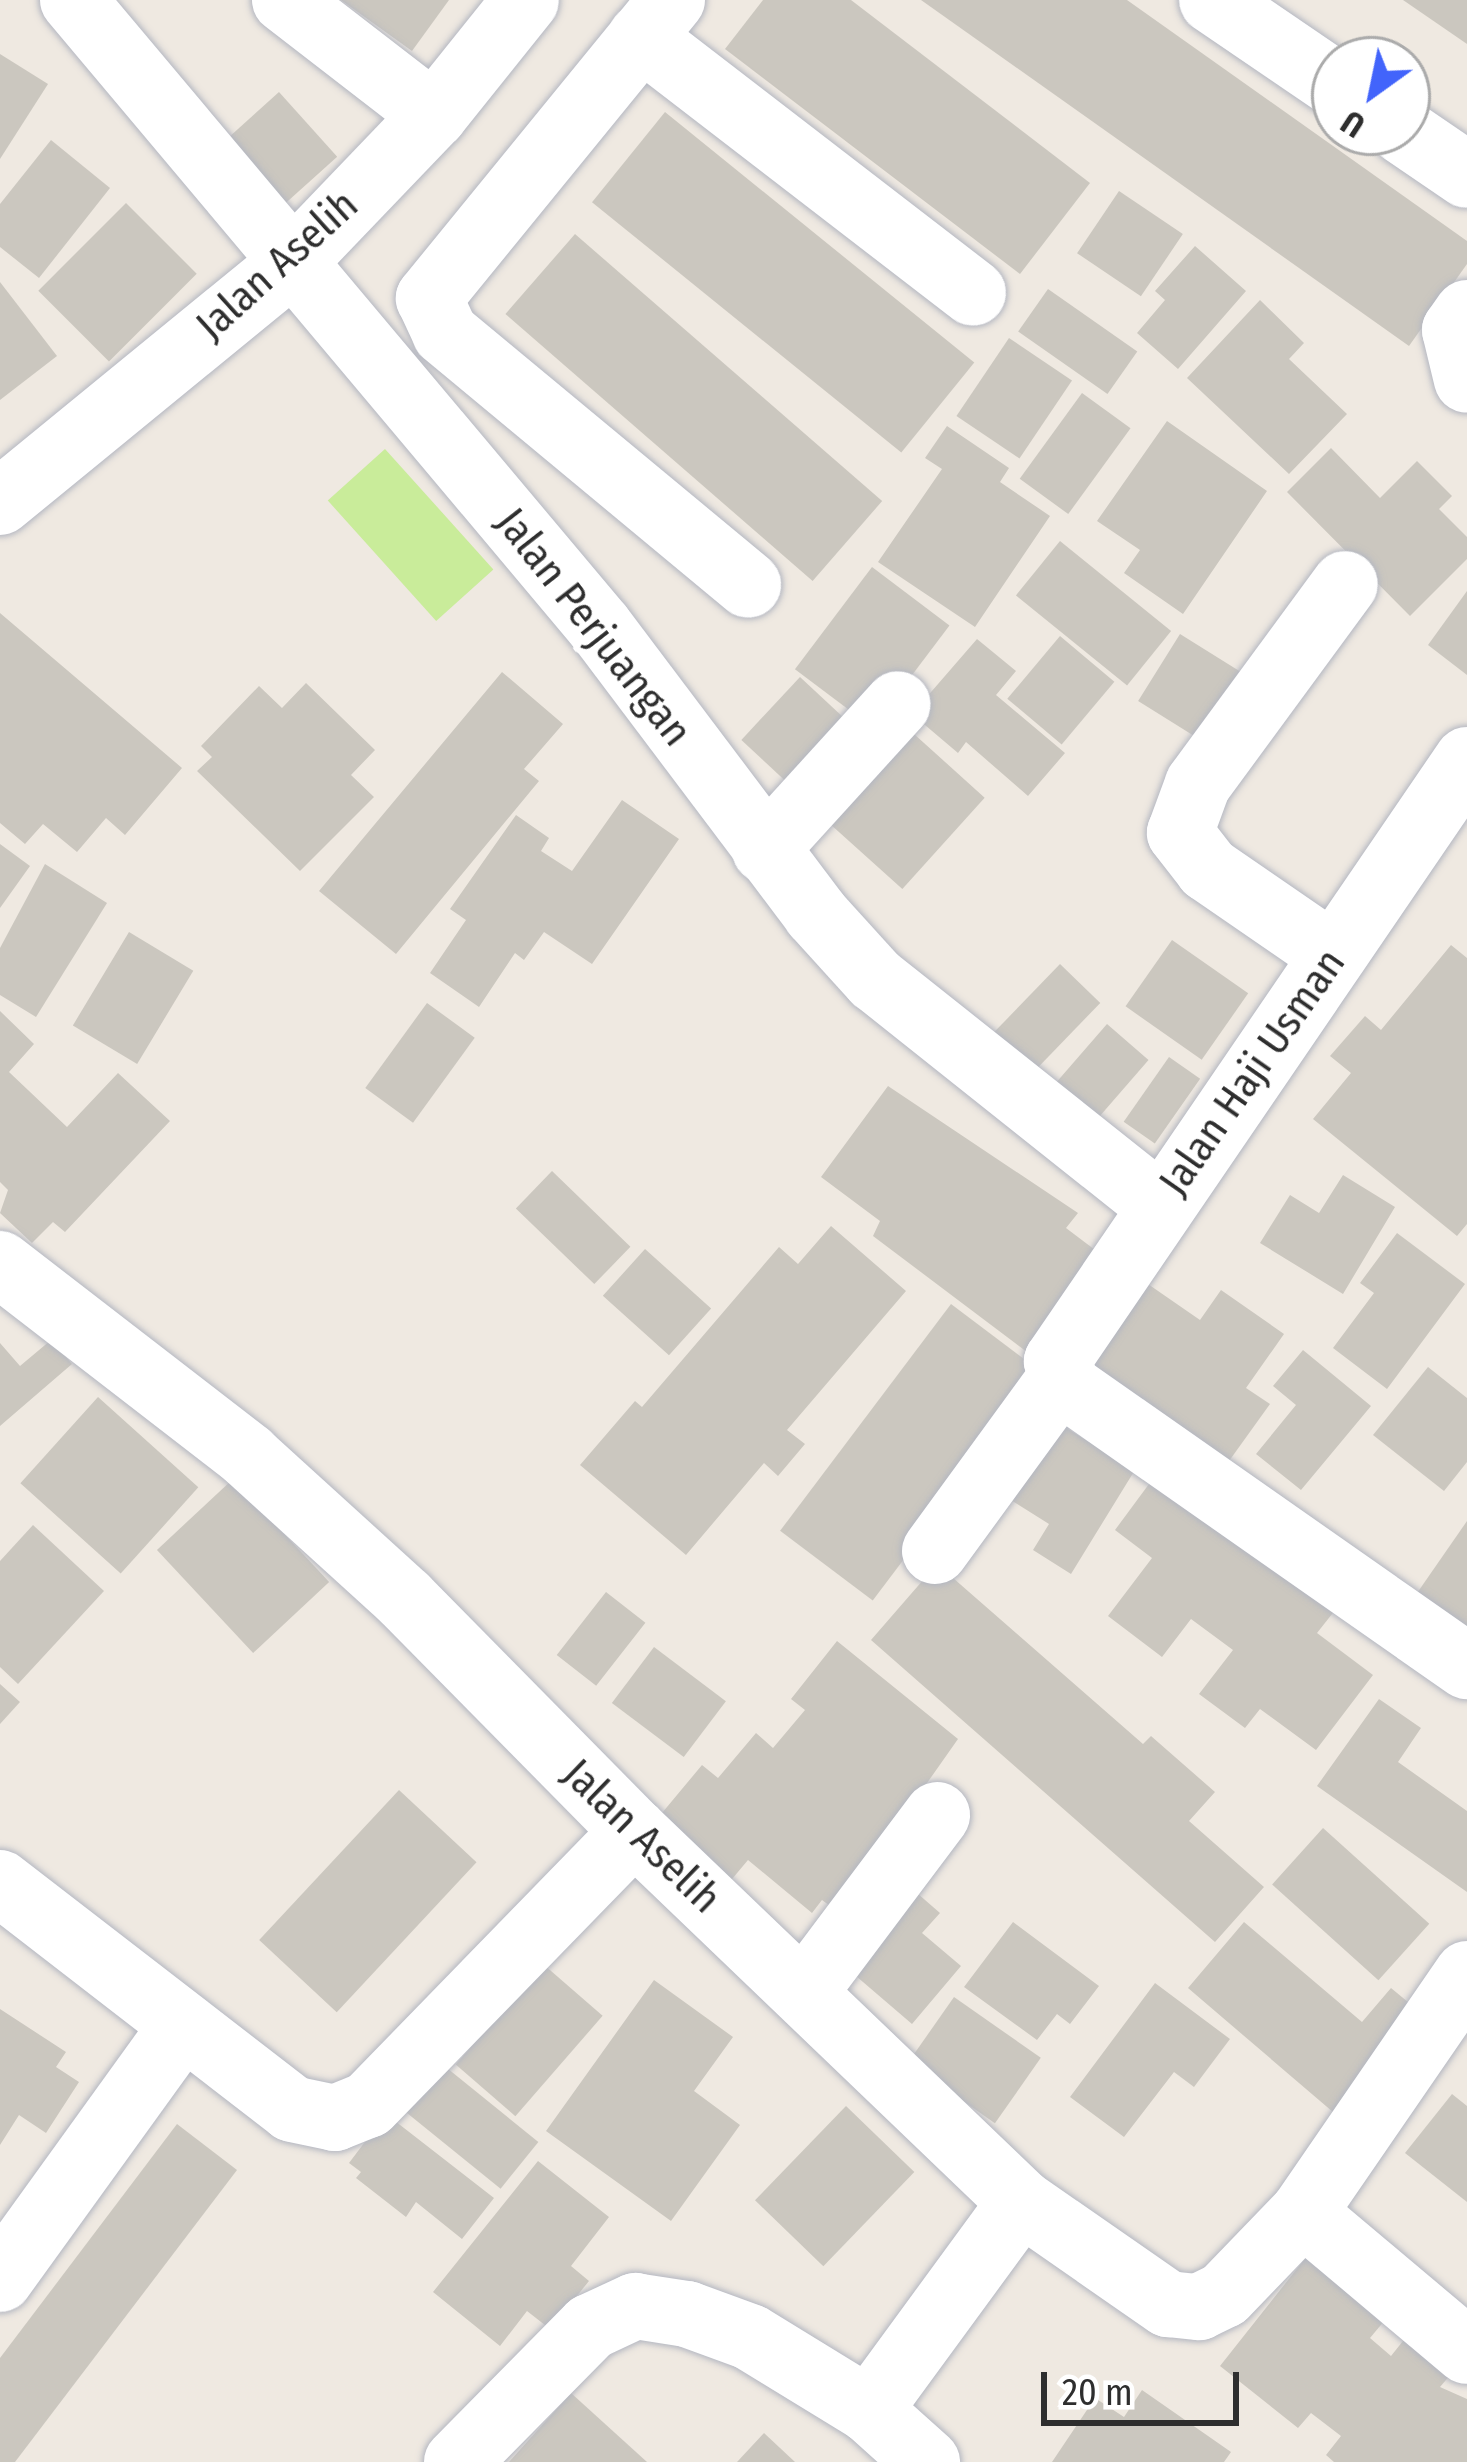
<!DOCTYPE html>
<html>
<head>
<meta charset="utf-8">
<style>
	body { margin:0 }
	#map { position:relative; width:1467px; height:2462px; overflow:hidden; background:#efe9e1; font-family:"Fira Sans Condensed",sans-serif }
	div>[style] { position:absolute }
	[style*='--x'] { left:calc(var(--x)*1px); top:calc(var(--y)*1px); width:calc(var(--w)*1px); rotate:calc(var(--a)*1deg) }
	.pitch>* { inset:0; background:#c9ec9a; transform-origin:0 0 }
	.building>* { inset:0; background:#cbc7bf; transform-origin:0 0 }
	.roads { filter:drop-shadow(0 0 3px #b4b7c1) drop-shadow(0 0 3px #b4b7c1) }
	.minor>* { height:66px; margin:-33px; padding:0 33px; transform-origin:33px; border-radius:33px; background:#fff }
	span { translate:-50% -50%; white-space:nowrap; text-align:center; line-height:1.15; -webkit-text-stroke:12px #fff; paint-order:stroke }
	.street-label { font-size:42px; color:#2e2e2e }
	.north { position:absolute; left:1311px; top:36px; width:120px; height:120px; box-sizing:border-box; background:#fff; border:3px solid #ababab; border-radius:50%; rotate:213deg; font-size:33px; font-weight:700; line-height:48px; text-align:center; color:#2e2e2e }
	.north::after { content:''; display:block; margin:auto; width:42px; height:54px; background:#4264fb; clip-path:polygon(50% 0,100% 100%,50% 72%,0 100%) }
	.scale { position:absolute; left:1041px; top:2372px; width:198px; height:54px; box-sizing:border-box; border:6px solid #2e2e2e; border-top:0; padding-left:15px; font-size:36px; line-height:42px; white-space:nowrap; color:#2e2e2e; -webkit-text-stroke:9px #fff; paint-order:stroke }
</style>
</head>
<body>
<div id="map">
	<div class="pitch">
		<div style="left:385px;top:449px;width:162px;height:77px;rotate:48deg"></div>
	</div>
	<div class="building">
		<div style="clip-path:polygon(341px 0,449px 0,412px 51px)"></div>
		<div style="clip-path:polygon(763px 0,851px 0,1090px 183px,1020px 274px,725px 49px)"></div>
		<div style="clip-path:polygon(921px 0,1127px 0,1467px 241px,1467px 264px,1409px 346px)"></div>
		<div style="clip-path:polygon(1403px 0,1467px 0,1467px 44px)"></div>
		<div style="clip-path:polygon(0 54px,48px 84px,0 159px)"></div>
		<div style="left:279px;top:92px;width:87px;height:88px;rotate:48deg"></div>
		<div style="left:665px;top:112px;width:398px;height:116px;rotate:39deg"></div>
		<div style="clip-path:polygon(51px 140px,110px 188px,39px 278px,0 247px,0 204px)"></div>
		<div style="left:1119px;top:191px;width:77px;height:75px;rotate:34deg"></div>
		<div style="left:126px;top:203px;width:100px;height:124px;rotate:45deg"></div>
		<div style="left:575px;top:234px;width:407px;height:106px;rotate:41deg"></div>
		<div style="clip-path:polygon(1195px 246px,1246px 291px,1178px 369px,1137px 333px,1165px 300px,1155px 291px)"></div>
		<div style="clip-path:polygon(0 282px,57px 356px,0 400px)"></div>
		<div style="left:1048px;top:289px;width:109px;height:52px;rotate:35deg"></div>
		<div style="clip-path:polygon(1260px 300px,1304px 343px,1289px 359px,1347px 414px,1289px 474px,1187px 378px)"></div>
		<div style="left:1009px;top:338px;width:76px;height:94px;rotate:34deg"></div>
		<div style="left:1082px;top:393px;width:60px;height:106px;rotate:36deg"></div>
		<div style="clip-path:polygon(1167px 421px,1267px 491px,1183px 614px,1124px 573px,1140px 550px,1097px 521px)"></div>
		<div style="clip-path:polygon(947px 426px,1009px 468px,1000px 482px,1050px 516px,975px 627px,878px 562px,942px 469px,925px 458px)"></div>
		<div style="clip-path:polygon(1331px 448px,1380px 498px,1417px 461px,1452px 496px,1439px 509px,1467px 537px,1467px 559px,1410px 616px,1287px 492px)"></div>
		<div style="left:1060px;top:541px;width:143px;height:70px;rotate:39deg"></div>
		<div style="left:872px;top:567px;width:97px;height:128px;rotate:37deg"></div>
		<div style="clip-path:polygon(1467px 591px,1467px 675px,1428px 645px)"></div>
		<div style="clip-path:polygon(0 613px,182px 768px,125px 835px,106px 818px,77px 852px,43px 824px,25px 844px,0 823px)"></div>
		<div style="left:1180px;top:634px;width:102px;height:79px;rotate:32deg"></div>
		<div style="left:1060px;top:636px;width:71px;height:82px;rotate:40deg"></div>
		<div style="clip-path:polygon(977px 639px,1016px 671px,996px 695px,1065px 753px,1028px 796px,966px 742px,958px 753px,912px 714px)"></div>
		<div style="clip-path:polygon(502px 672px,563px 724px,524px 769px,539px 781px,396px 954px,319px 891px)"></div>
		<div style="left:800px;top:677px;width:87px;height:86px;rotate:43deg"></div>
		<div style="clip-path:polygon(306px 683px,375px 750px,351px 775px,374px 797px,300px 871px,197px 771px,212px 757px,201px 746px,259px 686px,282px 708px)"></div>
		<div style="left:894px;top:716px;width:122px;height:123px;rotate:42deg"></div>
		<div style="clip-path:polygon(622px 800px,679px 839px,592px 964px,544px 932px,524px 960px,515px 953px,479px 1007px,430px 973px,466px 920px,450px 909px,516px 815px,549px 838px,541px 851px,572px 871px)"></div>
		<div style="clip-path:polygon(0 844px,30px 866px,0 908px)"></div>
		<div style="clip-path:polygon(45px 864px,107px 903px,36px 1017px,0 995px,0 948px)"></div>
		<div style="left:129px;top:932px;width:75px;height:109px;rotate:31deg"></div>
		<div style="left:1172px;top:940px;width:93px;height:81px;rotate:35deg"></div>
		<div style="clip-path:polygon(1451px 945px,1467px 958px,1467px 1224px,1457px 1236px,1313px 1119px,1351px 1073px,1330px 1056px,1365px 1016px,1381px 1030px)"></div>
		<div style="left:1060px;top:964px;width:56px;height:96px;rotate:44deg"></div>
		<div style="left:427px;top:1003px;width:59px;height:105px;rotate:36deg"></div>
		<div style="clip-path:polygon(0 1011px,34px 1044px,9px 1072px,67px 1127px,118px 1073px,170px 1121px,65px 1232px,53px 1222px,32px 1243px,0 1213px,8px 1190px,0 1182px)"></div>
		<div style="left:1107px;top:1024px;width:55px;height:89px;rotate:41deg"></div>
		<div style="left:1169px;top:1057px;width:38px;height:79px;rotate:35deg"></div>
		<div style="clip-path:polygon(888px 1086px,1078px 1213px,1066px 1228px,1103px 1256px,1031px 1355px,873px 1236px,880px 1221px,821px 1177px)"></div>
		<div style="left:552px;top:1171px;width:109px;height:52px;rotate:44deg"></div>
		<div style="clip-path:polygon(1343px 1175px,1395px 1207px,1343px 1294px,1260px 1243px,1290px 1195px,1319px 1213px)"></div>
		<div style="clip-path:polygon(831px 1226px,906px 1291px,787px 1430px,805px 1444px,778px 1476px,764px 1463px,686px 1555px,580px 1465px,635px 1401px,642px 1407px,779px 1247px,798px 1264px)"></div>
		<div style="clip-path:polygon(1397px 1233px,1465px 1284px,1387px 1389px,1333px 1348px,1374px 1293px,1360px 1283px)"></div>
		<div style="left:645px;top:1249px;width:89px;height:63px;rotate:42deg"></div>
		<div style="clip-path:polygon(1132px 1273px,1200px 1320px,1221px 1290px,1284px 1334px,1246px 1388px,1270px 1404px,1224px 1468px,1070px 1360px)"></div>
		<div style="left:951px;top:1304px;width:116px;height:284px;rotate:37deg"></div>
		<div style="clip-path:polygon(51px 1340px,72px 1364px,0 1426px,0 1343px,20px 1366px)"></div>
		<div style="clip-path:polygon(1303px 1350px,1371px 1406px,1301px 1490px,1256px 1454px,1296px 1405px,1273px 1386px)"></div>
		<div style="clip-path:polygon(1428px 1367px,1467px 1398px,1467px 1462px,1444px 1491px,1373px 1435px)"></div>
		<div style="left:98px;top:1397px;width:135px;height:116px;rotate:42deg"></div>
		<div style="clip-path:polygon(1050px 1418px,1089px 1442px,1101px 1424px,1146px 1452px,1071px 1574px,1033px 1550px,1049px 1524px,1003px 1495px)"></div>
		<div style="clip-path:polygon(1166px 1461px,1336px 1609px,1317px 1633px,1373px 1675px,1316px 1750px,1260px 1709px,1245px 1728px,1199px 1694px,1233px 1650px,1191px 1619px,1162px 1657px,1108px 1616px,1152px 1558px,1115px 1530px)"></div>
		<div style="left:233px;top:1479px;width:141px;height:104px;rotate:47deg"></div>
		<div style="clip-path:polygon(1467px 1521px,1467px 1648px,1406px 1609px)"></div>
		<div style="clip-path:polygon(33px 1525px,104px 1591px,18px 1684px,0 1667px,0 1561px)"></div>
		<div style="clip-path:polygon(937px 1564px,1143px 1744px,1151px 1736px,1215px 1792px,1189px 1821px,1264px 1887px,1215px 1942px,871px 1640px)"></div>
		<div style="left:606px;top:1592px;width:50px;height:80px;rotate:38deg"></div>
		<div style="clip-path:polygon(837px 1641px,958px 1739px,837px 1911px,822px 1900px,812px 1913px,748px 1860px,722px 1891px,647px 1831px,702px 1765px,718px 1778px,756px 1733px,773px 1748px,805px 1710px,791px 1699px)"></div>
		<div style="left:654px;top:1647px;width:90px;height:70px;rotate:37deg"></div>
		<div style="clip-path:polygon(0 1684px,20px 1702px,0 1724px)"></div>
		<div style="clip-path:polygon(1379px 1699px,1421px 1728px,1398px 1762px,1467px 1811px,1467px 1892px,1317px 1786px)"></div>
		<div style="left:399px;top:1790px;width:106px;height:205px;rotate:43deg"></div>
		<div style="left:1323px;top:1828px;width:143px;height:76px;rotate:42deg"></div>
		<div style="clip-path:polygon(902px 1880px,940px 1913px,922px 1933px,961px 1966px,912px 2024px,835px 1958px)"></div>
		<div style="clip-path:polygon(1013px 1922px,1099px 1986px,1070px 2024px,1057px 2014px,1037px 2040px,964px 1987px)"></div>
		<div style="clip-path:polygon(1244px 1922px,1362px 2022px,1391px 1988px,1426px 2017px,1340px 2118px,1188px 1988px)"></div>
		<div style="left:543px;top:1964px;width:79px;height:133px;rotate:41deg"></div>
		<div style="clip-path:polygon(654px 1980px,733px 2037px,694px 2091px,740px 2125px,671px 2221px,546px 2131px)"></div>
		<div style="clip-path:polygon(1155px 1983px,1230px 2039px,1194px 2087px,1174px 2072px,1124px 2137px,1070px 2097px)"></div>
		<div style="left:954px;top:1997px;width:106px;height:80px;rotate:35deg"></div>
		<div style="clip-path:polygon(0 2009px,66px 2052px,56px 2067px,79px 2082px,46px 2133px,19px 2115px,0 2145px)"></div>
		<div style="left:442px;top:2064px;width:124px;height:60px;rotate:39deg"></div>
		<div style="clip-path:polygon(1452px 2094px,1467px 2106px,1467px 2202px,1405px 2153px)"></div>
		<div style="left:846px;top:2106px;width:95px;height:131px;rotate:44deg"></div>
		<div style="clip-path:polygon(386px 2114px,494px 2198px,462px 2239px,416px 2202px,406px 2217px,356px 2178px,361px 2172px,349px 2163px)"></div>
		<div style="clip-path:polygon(177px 2124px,237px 2170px,15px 2462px,0 2462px,0 2358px)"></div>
		<div style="clip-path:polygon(538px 2161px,609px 2217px,571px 2266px,589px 2281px,550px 2329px,527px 2311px,500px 2346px,433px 2292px)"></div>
		<div style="clip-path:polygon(1311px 2251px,1390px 2314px,1370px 2338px,1391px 2356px,1411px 2331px,1457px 2367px,1440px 2387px,1467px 2399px,1467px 2462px,1334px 2462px,1326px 2455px,1341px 2436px,1311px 2413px,1298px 2428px,1220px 2366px)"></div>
		<div style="clip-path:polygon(1142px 2390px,1231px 2452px,1224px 2462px,1052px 2462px,1095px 2398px,1124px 2417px)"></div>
		<div style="clip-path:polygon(571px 2393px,647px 2462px,509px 2462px)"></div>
		<div style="clip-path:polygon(764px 2433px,795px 2462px,737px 2462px)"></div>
	</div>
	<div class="roads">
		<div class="minor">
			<div style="--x:73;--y:0;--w:819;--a:49.95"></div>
			<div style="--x:600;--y:627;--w:359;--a:53"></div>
			<div style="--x:816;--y:914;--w:88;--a:47.8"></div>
			<div style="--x:875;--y:979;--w:364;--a:38.5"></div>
			<div style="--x:285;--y:0;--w:188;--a:37.7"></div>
			<div style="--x:672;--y:0;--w:385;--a:129.2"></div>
			<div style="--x:429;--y:298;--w:38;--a:65"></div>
			<div style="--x:445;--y:333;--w:394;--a:39.7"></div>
			<div style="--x:1212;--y:0;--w:149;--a:34.3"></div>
			<div style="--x:641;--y:37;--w:419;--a:37.6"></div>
			<div style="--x:1404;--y:132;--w:76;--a:34.3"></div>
			<div style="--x:1467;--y:313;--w:21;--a:125"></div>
			<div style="--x:1455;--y:330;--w:51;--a:76.5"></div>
			<div style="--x:0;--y:502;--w:379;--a:-39.3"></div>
			<div style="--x:293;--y:262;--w:204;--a:-46.2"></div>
			<div style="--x:434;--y:115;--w:147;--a:-51.3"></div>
			<div style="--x:1467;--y:760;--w:728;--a:124.3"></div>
			<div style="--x:1057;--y:1361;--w:28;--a:67"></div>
			<div style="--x:1068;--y:1387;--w:487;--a:35"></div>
			<div style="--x:765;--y:850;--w:197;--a:-47.7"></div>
			<div style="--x:1333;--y:955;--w:152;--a:-145.5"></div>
			<div style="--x:1208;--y:869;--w:46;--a:-127.9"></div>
			<div style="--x:1180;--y:833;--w:52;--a:-69.8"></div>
			<div style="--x:1198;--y:784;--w:248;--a:-53.7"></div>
			<div style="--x:0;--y:1264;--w:314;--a:37.7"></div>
			<div style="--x:248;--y:1456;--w:212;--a:42.3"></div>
			<div style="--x:405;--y:1599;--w:326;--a:45.4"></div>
			<div style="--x:634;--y:1831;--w:536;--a:43.79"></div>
			<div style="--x:1021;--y:2202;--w:258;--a:126.2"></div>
			<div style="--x:869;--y:2410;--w:78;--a:41.9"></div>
			<div style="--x:935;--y:1551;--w:215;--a:-53.9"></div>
			<div style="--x:0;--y:1883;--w:369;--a:37.7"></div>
			<div style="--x:292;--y:2109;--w:44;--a:11.8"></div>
			<div style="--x:335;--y:2118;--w:35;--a:-22"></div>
			<div style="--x:368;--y:2105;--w:382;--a:-45.8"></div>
			<div style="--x:805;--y:1991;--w:220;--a:-53.1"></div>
			<div style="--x:1021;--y:2202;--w:179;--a:34.8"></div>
			<div style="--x:1168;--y:2304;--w:31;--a:6"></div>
			<div style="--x:1199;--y:2307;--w:28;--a:-26"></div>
			<div style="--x:1224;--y:2295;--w:114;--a:-46.1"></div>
			<div style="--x:1303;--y:2213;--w:290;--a:-55.5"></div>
			<div style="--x:1303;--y:2213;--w:214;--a:40.1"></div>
			<div style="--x:0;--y:2279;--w:313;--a:-54.2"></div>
			<div style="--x:457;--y:2462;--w:190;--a:-45.4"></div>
			<div style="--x:590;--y:2327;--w:50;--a:-25"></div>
			<div style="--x:635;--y:2306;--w:53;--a:8.7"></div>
			<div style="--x:687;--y:2314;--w:67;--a:20.1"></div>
			<div style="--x:750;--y:2337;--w:140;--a:31.5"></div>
		</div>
	</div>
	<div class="street-label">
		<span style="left:277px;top:265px;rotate:-42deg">Jalan Aselih</span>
		<span style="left:594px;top:627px;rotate:52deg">Jalan Perjuangan</span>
		<span style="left:1252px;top:1072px;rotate:-55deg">Jalan Haji Usman</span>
		<span style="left:642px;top:1836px;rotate:44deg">Jalan Aselih</span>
	</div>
	<div class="north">U</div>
	<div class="scale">20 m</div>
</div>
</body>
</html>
